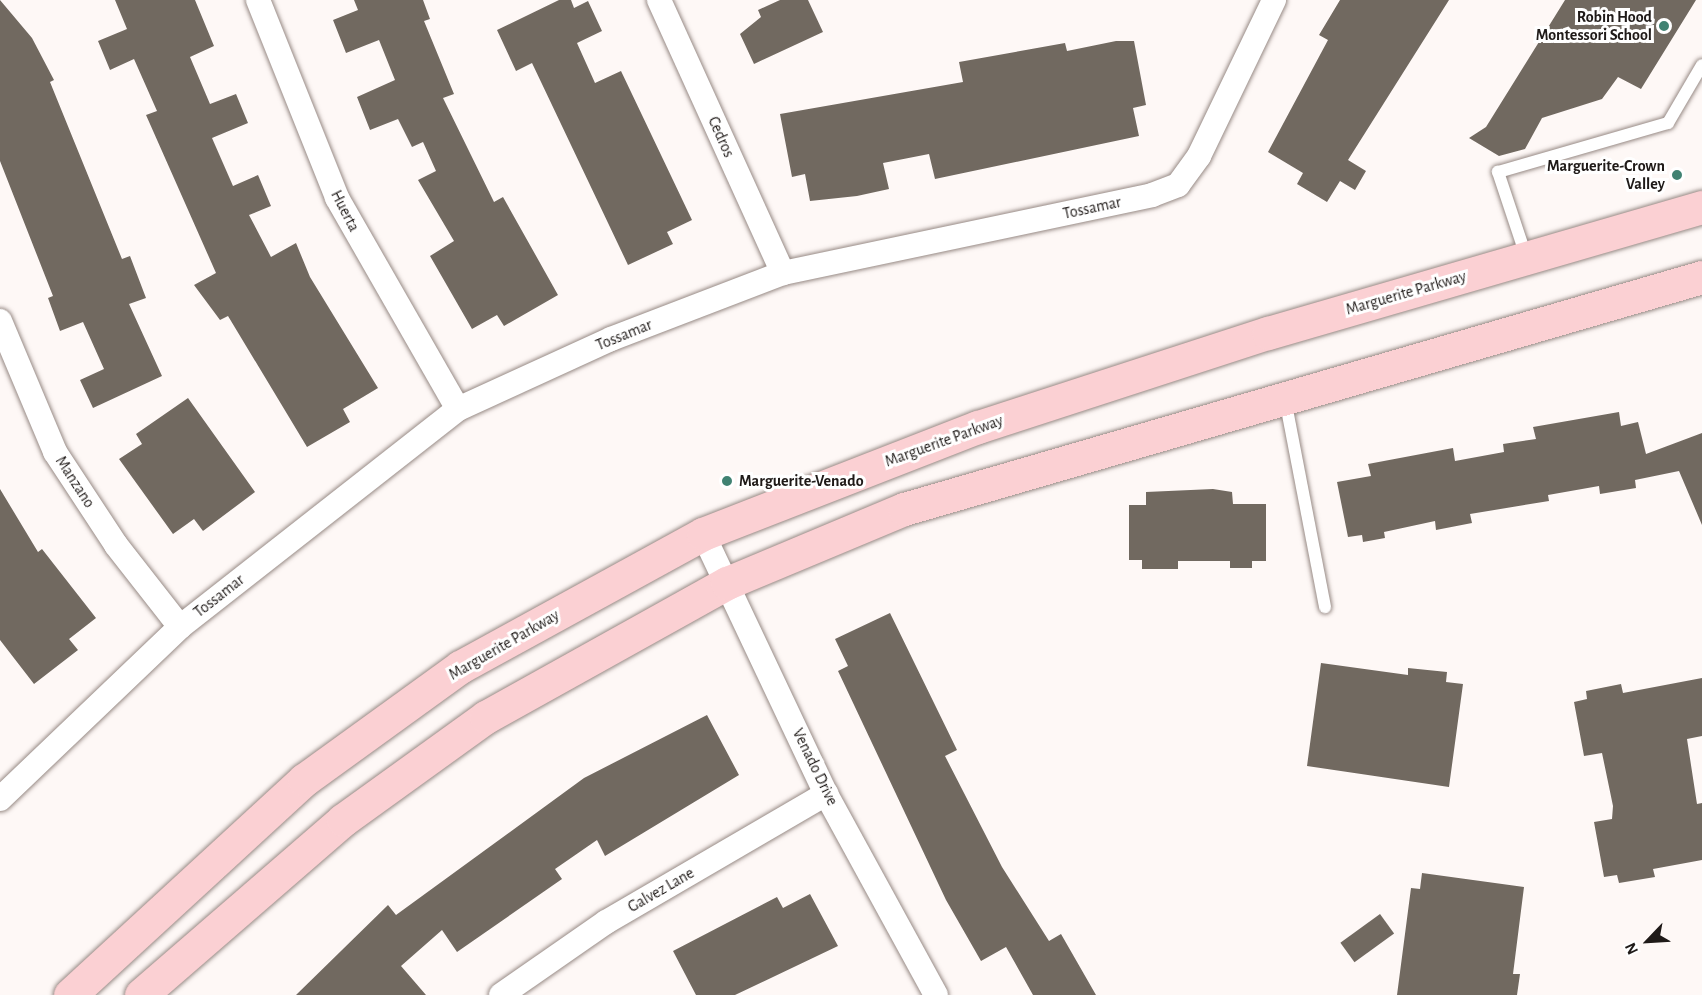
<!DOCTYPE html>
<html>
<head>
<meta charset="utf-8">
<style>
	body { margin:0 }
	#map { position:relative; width:1702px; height:995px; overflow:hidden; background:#fef8f6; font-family:"Alegreya Sans",sans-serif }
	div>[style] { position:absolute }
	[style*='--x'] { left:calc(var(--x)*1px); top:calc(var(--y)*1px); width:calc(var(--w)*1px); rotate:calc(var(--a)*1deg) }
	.building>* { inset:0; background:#716960; transform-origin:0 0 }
	.roads { filter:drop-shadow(0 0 2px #978a85) drop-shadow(0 0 2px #978a85) }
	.lane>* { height:12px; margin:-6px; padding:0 6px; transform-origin:6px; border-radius:6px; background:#fff }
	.street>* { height:24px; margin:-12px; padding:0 12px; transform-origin:12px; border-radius:12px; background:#fff }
	.primary>* { height:33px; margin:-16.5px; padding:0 16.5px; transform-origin:16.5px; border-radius:16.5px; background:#fbd0d3 }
	.dots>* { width:16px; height:16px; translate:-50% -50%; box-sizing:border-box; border:3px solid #fff; border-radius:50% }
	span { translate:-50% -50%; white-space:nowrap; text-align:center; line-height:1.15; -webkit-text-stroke:6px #fff; paint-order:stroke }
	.poi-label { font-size:16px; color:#1f1a18; font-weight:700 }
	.right { translate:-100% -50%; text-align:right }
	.left { translate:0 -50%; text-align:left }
	.street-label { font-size:16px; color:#1f1a18 }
	.north { position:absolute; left:1618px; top:911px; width:60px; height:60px; -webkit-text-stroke:4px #fff; paint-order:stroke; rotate:245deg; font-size:16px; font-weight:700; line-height:24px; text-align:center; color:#1f1a18 }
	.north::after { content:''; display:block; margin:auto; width:21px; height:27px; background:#1f1a18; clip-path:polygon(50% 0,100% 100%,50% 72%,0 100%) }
</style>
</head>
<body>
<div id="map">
	<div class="building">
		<div style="clip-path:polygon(0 0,32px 38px,54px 80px,50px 82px,122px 259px,130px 256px,146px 298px,129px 304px,162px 376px,93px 408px,80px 380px,104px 369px,83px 322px,60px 331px,48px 298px,53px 296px,0 161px)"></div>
		<div style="clip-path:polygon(115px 0,195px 0,214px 46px,190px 57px,210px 104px,236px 94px,248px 123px,212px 138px,233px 186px,258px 175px,271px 206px,249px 215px,271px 257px,296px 243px,310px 277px,378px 388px,343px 409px,350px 422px,307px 447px,228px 316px,220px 320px,194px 285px,216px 273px,146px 115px,157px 111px,134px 59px,110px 70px,98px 41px,127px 29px)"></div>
		<div style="clip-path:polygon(354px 0,423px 0,430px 19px,424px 21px,454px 94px,443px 98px,494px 202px,503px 197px,558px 295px,504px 326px,497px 315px,472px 329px,430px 256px,454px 241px,418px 180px,436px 171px,423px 142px,412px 147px,398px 119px,370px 130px,357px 97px,395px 80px,379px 40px,346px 53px,333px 20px,358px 10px)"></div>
		<div style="clip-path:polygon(559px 0,571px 0,574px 8px,588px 1px,602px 31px,577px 43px,595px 83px,621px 71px,692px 220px,667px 232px,673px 244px,628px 265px,532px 63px,516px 71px,497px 30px)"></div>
		<div style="clip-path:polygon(780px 0,808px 0,823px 32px,754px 64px,740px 34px,761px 17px,758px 10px)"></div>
		<div style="clip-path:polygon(1340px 0,1449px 0,1348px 160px,1366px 171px,1355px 190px,1340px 181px,1327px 202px,1297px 184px,1303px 173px,1268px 152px,1328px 40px,1319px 35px)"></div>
		<div style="clip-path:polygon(1565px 0,1696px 0,1641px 89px,1618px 77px,1602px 99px,1542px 118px,1525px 149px,1499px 156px,1469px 138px,1486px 127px)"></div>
		<div style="clip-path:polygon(1116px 41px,1134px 41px,1146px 105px,1133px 108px,1139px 136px,935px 179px,929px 154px,883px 163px,889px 189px,857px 196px,810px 201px,805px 174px,792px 177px,780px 114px,963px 82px,959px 62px,1065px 43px,1067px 51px)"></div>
		<div style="clip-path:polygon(188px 398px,255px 492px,203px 531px,194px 519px,173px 534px,119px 459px,142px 444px,136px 434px)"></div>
		<div style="clip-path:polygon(1619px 412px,1621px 426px,1638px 422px,1646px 454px,1702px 433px,1702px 525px,1679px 471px,1635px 480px,1636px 488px,1600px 494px,1599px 486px,1548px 495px,1549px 501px,1470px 514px,1472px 523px,1436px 530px,1435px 521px,1384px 532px,1385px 538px,1363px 542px,1362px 535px,1348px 537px,1337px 482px,1371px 476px,1368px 464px,1453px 448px,1455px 461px,1504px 452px,1503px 444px,1536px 439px,1533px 427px)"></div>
		<div style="clip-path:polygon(0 489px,38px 552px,42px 549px,96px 618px,69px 639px,78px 650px,34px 684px,0 640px)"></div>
		<div style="clip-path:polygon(1213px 489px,1232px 492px,1233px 504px,1266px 504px,1266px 561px,1252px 561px,1252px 568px,1230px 568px,1230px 561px,1178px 561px,1178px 569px,1142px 569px,1142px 560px,1129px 560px,1129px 505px,1146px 505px,1146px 492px)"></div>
		<div style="clip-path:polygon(890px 613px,957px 750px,945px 756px,1002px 867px,1049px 941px,1061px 934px,1096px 995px,1033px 995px,1006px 947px,981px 961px,946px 900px,838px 671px,848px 666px,835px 639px)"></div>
		<div style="clip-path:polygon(1321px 663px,1408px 675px,1408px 668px,1447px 672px,1446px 682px,1463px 684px,1449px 787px,1307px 766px)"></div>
		<div style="clip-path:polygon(1702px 678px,1702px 736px,1687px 739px,1697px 804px,1702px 803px,1702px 860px,1653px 869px,1655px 877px,1619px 883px,1617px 875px,1604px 877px,1594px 822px,1612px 819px,1613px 806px,1602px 753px,1584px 756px,1574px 702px,1587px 699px,1586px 691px,1621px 684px,1623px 693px)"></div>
		<div style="clip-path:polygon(707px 715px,739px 775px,605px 856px,597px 840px,555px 869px,562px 879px,457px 952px,442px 930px,401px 966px,426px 995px,296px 995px,388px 905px,396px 915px,584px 778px)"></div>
		<div style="clip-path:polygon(1422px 873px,1524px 887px,1513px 974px,1520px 974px,1517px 995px,1397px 995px,1411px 888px,1420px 889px)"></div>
		<div style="clip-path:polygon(810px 894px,838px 946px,735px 995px,696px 995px,673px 951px,777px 897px,783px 908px)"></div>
		<div style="left:1380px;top:914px;width:24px;height:49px;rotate:54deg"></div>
	</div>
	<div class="roads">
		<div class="lane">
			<div style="--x:1526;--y:256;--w:89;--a:-108.4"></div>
			<div style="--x:1498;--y:172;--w:177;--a:-16.1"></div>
			<div style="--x:1668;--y:123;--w:67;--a:-59.6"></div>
			<div style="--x:1285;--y:399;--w:212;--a:79.1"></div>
		</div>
		<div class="street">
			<div style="--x:258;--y:0;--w:213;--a:68.2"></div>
			<div style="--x:337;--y:198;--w:243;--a:60.2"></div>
			<div style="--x:659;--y:0;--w:300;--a:65.6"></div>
			<div style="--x:0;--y:321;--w:142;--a:67.2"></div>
			<div style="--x:55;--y:452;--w:111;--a:56.7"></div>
			<div style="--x:116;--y:545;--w:104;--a:52"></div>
			<div style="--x:703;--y:534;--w:288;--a:64.7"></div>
			<div style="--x:826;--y:794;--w:229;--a:61.3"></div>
			<div style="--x:0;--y:799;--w:249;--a:-43.7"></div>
			<div style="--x:180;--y:627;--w:353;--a:-38.1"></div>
			<div style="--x:458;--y:409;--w:168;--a:-24.6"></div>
			<div style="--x:611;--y:339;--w:184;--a:-21"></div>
			<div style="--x:783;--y:273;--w:377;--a:-11.9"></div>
			<div style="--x:1152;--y:195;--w:28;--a:-21"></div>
			<div style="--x:1178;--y:185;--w:36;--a:-54"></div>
			<div style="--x:1199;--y:156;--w:173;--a:-64.3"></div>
			<div style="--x:501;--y:995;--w:128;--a:-34.8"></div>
			<div style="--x:606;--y:922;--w:255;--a:-30.2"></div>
		</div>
		<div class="primary">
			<div style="--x:70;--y:995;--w:318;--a:-42.6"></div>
			<div style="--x:304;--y:780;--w:193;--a:-35.9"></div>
			<div style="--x:460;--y:667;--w:277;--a:-28.7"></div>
			<div style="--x:703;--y:534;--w:295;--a:-21.3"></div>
			<div style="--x:978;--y:427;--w:305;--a:-18"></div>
			<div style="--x:1268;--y:333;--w:452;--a:-16.2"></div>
			<div style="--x:141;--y:995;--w:267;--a:-40.9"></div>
			<div style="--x:343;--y:820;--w:176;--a:-35.8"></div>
			<div style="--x:486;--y:717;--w:276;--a:-29.1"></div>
			<div style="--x:727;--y:583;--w:192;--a:-22.7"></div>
			<div style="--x:904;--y:509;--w:831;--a:-16.21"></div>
		</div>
	</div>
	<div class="dots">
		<div style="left:1664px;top:26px;background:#408272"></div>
		<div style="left:1677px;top:175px;background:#408272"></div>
		<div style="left:727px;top:481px;background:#408272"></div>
	</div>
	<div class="poi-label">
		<span class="right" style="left:1652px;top:26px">Robin Hood<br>Montessori School</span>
		<span class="right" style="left:1665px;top:175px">Marguerite-Crown<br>Valley</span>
		<span class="left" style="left:739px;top:481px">Marguerite-Venado</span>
	</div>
	<div class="street-label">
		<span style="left:721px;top:137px;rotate:66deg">Cedros</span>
		<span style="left:1092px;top:208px;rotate:-12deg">Tossamar</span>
		<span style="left:345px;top:211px;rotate:63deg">Huerta</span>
		<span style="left:1406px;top:293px;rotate:-16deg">Marguerite Parkway</span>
		<span style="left:624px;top:335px;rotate:-22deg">Tossamar</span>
		<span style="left:944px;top:441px;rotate:-20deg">Marguerite Parkway</span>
		<span style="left:75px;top:482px;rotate:57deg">Manzano</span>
		<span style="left:219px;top:596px;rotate:-38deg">Tossamar</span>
		<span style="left:504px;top:645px;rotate:-30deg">Marguerite Parkway</span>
		<span style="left:815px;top:767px;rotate:64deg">Venado Drive</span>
		<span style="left:661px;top:890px;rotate:-30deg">Galvez Lane</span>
	</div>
	<div class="north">N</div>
</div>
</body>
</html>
